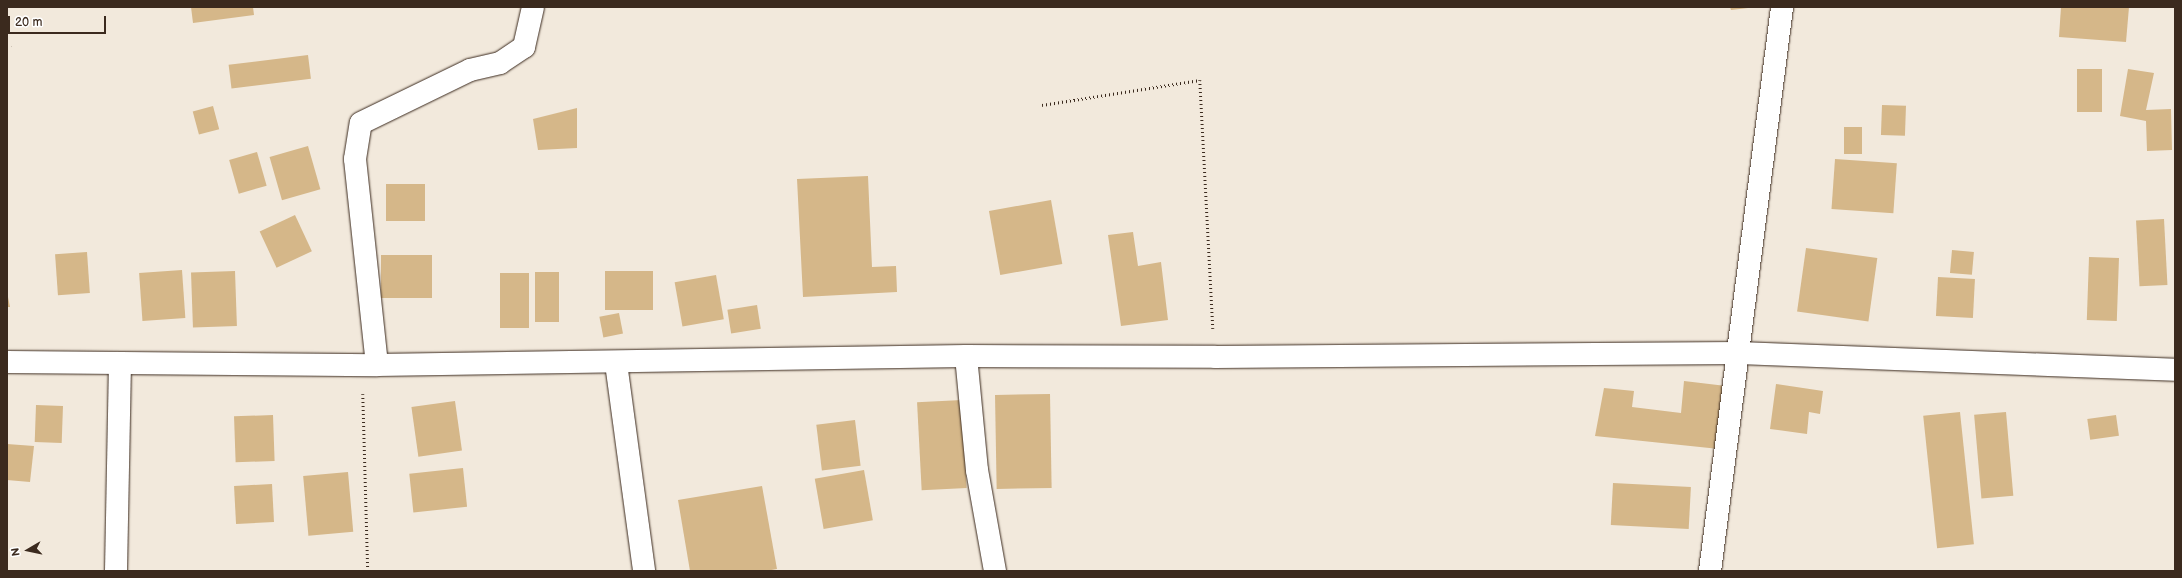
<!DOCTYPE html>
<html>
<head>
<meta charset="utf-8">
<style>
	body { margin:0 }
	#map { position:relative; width:2182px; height:578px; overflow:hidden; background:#f2e9dc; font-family:"Balsamiq Sans",sans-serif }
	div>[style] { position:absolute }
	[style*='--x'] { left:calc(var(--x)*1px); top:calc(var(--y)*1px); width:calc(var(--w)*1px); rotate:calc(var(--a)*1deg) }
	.building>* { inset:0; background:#d5b789; transform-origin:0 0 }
	.path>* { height:2.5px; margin-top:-1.25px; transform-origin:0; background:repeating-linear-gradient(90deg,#3b2a1e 0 1px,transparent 0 4px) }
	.roads { filter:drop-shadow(0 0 1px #3b2a1e) drop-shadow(0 0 1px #3b2a1e) }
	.street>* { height:22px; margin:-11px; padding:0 11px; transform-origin:11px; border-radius:11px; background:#fff }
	span { translate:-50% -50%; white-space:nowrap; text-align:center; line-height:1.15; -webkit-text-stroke:3.5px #fff; paint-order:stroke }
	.frame { position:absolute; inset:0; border:8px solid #3b2a1e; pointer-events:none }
	.north { position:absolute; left:8px; top:530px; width:40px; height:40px; -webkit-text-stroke:3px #fff; paint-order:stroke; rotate:261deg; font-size:11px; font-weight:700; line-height:16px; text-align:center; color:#3b2a1e }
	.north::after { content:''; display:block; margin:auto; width:14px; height:18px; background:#3b2a1e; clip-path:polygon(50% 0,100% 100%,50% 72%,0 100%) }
	.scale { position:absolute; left:8px; top:16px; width:98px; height:18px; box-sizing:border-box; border:2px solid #3b2a1e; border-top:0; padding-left:5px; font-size:12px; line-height:14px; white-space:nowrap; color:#3b2a1e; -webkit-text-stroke:3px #fff; paint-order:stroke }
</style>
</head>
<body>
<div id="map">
	<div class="building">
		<div style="clip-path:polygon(191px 7px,253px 7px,254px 15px,193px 23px)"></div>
		<div style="clip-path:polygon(1730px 7px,1748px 7px,1748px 8px,1731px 10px)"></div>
		<div style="clip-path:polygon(2061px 7px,2129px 7px,2126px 42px,2059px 37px)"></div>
		<div style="left:308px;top:55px;width:24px;height:80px;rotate:83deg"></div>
		<div style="left:2077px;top:69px;width:25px;height:43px"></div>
		<div style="clip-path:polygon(2128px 69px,2154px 73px,2146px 110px,2171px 109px,2172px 150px,2147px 151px,2146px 121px,2120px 116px)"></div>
		<div style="left:1882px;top:105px;width:24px;height:30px;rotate:2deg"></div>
		<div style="left:213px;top:106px;width:24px;height:21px;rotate:75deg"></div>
		<div style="clip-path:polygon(577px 108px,577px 148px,538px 150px,533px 119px)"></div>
		<div style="left:1844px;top:127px;width:18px;height:27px"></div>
		<div style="left:308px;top:146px;width:45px;height:40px;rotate:74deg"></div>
		<div style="left:257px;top:152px;width:35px;height:29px;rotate:74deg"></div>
		<div style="left:1835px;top:159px;width:62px;height:50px;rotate:4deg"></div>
		<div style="clip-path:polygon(868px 176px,872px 267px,896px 266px,897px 292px,803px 297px,797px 179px)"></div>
		<div style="left:386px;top:184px;width:39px;height:37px"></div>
		<div style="left:1051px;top:200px;width:65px;height:63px;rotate:80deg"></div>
		<div style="left:295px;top:215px;width:40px;height:39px;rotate:65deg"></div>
		<div style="left:2164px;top:219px;width:66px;height:28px;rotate:87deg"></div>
		<div style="clip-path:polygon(1133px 232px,1138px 266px,1161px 262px,1168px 320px,1121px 326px,1108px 235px)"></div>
		<div style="left:1806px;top:248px;width:72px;height:64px;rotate:8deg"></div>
		<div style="left:1952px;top:250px;width:22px;height:23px;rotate:5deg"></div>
		<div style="left:87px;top:252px;width:41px;height:32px;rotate:86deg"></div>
		<div style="left:381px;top:255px;width:51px;height:43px"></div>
		<div style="left:2089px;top:257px;width:30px;height:63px;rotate:2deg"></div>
		<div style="left:182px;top:270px;width:48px;height:43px;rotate:86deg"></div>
		<div style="left:235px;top:271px;width:55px;height:44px;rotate:88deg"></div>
		<div style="left:605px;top:271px;width:48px;height:39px"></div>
		<div style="left:535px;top:272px;width:24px;height:50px"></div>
		<div style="left:500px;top:273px;width:29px;height:55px"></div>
		<div style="left:716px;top:275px;width:45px;height:42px;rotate:80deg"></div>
		<div style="left:1938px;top:277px;width:37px;height:39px;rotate:3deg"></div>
		<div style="clip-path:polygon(7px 292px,10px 307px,7px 307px)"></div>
		<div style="left:757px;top:305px;width:24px;height:30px;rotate:81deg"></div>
		<div style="left:619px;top:313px;width:21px;height:20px;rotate:79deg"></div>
		<div style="clip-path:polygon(1684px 381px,1726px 386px,1719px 449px,1595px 436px,1604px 388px,1634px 391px,1632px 407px,1681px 413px)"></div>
		<div style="clip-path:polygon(1776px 384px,1823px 391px,1820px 414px,1809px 412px,1807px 434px,1770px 429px)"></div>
		<div style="left:1050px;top:394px;width:94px;height:55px;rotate:89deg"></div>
		<div style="left:962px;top:400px;width:88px;height:45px;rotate:87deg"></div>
		<div style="left:455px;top:401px;width:50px;height:44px;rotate:82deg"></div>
		<div style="left:36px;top:405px;width:27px;height:37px;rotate:2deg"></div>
		<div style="left:1960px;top:412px;width:133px;height:37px;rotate:84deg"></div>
		<div style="left:2006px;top:412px;width:84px;height:32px;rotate:85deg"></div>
		<div style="left:273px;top:415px;width:46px;height:39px;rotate:88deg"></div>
		<div style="left:2116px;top:415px;width:21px;height:29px;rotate:82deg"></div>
		<div style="left:855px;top:420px;width:46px;height:39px;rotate:83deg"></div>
		<div style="clip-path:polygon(7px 444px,34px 446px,30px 482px,7px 480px)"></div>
		<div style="left:463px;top:468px;width:39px;height:54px;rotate:84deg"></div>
		<div style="left:864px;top:470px;width:51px;height:50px;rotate:80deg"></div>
		<div style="left:348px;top:472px;width:60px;height:45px;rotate:85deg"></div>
		<div style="left:1613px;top:483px;width:78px;height:42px;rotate:3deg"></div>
		<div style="left:272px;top:484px;width:38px;height:38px;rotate:87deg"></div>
		<div style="clip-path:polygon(762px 486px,777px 569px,766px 571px,690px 571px,678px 500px)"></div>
	</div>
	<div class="path">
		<div style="--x:7;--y:46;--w:4;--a:-14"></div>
		<div style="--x:1042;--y:105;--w:160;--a:-9"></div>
		<div style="--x:1200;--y:80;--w:249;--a:87"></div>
		<div style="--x:363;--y:394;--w:177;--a:88.4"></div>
	</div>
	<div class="roads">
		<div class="street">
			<div style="--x:966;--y:356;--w:115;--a:84.5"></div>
			<div style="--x:977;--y:470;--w:103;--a:79.9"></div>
			<div style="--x:7;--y:362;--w:370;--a:0.5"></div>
			<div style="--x:377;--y:365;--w:589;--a:-0.88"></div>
			<div style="--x:966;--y:356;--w:249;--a:0.2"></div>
			<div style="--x:1215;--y:357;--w:524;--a:-0.44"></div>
			<div style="--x:1739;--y:353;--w:436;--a:2.2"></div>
			<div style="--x:616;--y:363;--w:210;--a:82.3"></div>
			<div style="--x:377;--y:365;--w:207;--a:-96.1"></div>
			<div style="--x:355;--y:159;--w:36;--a:-81"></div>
			<div style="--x:361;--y:123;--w:121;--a:-25.9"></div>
			<div style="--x:470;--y:70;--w:31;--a:-13"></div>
			<div style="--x:500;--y:63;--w:29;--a:-34"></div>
			<div style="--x:524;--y:47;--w:41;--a:-77.3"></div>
			<div style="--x:116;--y:571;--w:208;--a:-88.9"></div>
			<div style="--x:1710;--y:571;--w:569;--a:-82.72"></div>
		</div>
	</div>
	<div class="frame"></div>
	<div class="north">N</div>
	<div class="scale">20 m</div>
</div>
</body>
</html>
